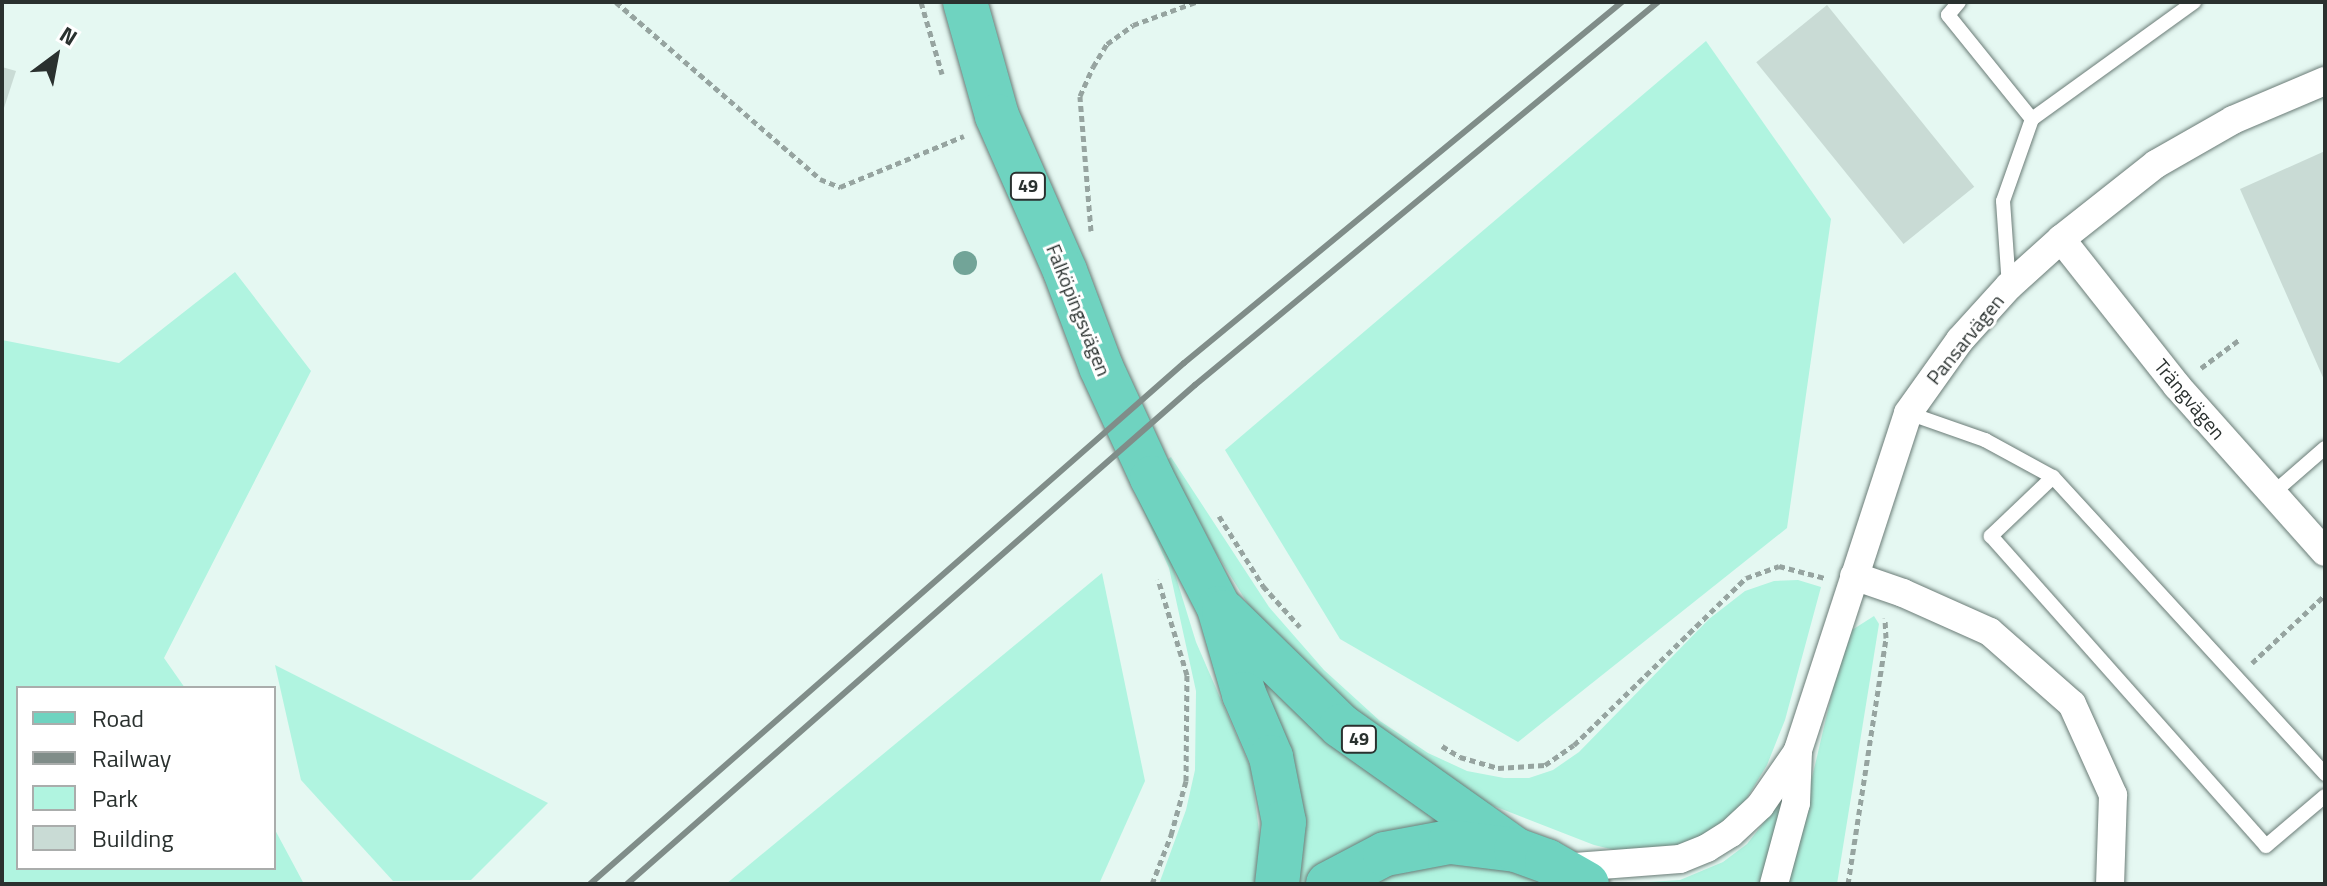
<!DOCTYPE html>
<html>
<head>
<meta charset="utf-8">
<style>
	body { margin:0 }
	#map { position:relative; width:2327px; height:886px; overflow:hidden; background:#e5f8f2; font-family:"Titillium Web",sans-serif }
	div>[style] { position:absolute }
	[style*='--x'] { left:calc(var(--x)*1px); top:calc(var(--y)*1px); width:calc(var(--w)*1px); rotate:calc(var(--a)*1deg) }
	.green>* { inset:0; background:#b0f4e0 }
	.building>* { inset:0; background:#c9dbd5; transform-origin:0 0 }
	.path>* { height:5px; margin-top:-2.5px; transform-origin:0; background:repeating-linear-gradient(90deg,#96a4a0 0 6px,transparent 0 10px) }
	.roads { filter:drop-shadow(0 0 2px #6b7c77) drop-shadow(0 0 2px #6b7c77) }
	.service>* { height:14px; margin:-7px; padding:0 7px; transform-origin:7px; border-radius:7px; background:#fff }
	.minor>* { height:28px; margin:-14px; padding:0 14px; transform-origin:14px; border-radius:14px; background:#fff }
	.primary>* { height:44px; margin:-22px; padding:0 22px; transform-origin:22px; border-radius:22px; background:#6fd3c0 }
	.rail>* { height:6px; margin:-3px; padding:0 3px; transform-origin:3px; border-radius:3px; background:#808d89 }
	.trees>* { width:24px; height:24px; margin:-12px; border-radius:50%; background:#72a498 }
	span { translate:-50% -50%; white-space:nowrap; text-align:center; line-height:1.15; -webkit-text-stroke:6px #fff; paint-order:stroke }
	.shield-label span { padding:2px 6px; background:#fff; border:2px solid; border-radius:6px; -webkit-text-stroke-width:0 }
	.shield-label { font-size:18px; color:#2a312f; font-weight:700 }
	.street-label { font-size:20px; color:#2a312f }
	.frame { position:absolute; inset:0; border:4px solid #2a312f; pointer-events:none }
	.legend { position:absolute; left:16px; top:686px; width:260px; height:184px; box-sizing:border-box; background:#fff; border:2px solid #aaadac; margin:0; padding:10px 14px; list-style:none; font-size:24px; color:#2a312f }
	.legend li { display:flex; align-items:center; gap:16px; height:40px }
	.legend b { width:40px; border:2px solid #aaadac }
	.north { position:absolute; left:16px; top:16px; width:80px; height:80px; -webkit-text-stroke:6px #fff; paint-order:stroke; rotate:32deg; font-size:22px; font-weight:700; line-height:32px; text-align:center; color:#2a312f }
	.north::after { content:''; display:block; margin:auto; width:28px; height:36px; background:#2a312f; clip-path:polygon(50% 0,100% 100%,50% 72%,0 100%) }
</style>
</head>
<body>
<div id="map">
	<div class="green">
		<div style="clip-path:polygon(1706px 41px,1831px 219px,1787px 528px,1518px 742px,1340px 639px,1225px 450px)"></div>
		<div style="clip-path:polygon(235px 272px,311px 371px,164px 658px,185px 688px,18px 688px,18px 868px,274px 868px,274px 828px,304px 884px,2px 884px,2px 340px,119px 363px)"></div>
		<div style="clip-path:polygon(1171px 457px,1269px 607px,1324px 670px,1380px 721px,1428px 753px,1467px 771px,1504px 778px,1529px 778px,1553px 770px,1579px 752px,1709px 619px,1745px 591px,1774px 581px,1798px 580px,1821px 587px,1785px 720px,1767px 765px,1739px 811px,1697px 843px,1636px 855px,1594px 845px,1471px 797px,1417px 768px,1266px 633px,1215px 551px,1167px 460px)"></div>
		<div style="clip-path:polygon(1125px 470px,1167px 548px,1196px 642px,1251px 769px,1261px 847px,1256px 884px,1159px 884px,1186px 810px,1195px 770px,1196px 691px,1169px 568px)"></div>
		<div style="clip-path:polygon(1102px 573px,1145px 781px,1099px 884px,726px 884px)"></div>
		<div style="clip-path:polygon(1874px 616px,1879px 624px,1837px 884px,1787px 884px,1843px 646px,1852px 630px)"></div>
		<div style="clip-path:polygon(275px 665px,548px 803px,471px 880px,393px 881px,301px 780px)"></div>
		<div style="clip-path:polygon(1259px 675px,1452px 819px,1331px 865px,1305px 884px,1296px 884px)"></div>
		<div style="clip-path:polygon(1784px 797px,1763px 884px,1616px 884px,1680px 880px,1723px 862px,1747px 844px)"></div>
		<div style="clip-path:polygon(1461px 855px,1562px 884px,1359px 884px)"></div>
	</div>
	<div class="building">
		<div style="left:1827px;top:5px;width:234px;height:91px;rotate:51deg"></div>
		<div style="clip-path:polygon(2px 67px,16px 71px,3px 111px,2px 111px)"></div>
		<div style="clip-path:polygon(2325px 151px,2325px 382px,2240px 189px)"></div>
	</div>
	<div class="path">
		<div style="--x:616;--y:2;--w:270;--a:40.9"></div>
		<div style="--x:820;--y:179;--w:22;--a:22"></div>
		<div style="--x:840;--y:187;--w:134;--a:-22.4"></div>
		<div style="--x:921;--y:2;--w:75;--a:73.7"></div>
		<div style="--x:1091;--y:231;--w:135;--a:-94.7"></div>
		<div style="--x:1080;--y:96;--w:32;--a:-66"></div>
		<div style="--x:1093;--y:67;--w:27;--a:-59"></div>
		<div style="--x:1107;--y:44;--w:32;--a:-36"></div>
		<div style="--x:1133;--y:25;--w:67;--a:-20.1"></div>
		<div style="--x:2201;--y:368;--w:47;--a:-36.4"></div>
		<div style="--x:1219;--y:516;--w:83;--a:57.8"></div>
		<div style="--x:1263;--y:586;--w:55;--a:47.9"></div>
		<div style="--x:2252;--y:663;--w:100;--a:-43"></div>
		<div style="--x:1442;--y:746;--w:21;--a:31"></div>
		<div style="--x:1460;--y:757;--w:40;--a:16"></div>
		<div style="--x:1498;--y:768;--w:47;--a:-3.7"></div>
		<div style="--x:1545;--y:765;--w:35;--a:-35"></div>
		<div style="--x:1574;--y:745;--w:240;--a:-44.2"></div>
		<div style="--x:1746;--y:578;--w:35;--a:-20"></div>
		<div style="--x:1779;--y:566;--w:48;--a:14.6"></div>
		<div style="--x:1152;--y:884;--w:53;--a:-68.8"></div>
		<div style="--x:1171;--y:835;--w:56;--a:-74.5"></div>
		<div style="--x:1186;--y:781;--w:106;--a:-89.5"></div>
		<div style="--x:1187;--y:675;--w:100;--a:-106.8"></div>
		<div style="--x:1848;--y:884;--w:249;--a:-81.2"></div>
		<div style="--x:1886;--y:638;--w:20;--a:-93"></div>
	</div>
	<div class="roads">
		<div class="service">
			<div style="--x:1959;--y:2;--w:17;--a:130"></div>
			<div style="--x:1948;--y:15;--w:134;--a:51.1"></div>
			<div style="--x:2032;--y:119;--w:87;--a:109.5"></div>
			<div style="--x:2003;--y:201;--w:85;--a:86"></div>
			<div style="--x:2032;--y:119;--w:200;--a:-35.8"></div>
			<div style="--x:1908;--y:413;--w:82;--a:19.3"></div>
			<div style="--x:1985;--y:440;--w:77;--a:28.6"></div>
			<div style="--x:2053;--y:477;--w:403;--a:47.5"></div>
			<div style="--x:2053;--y:477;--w:86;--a:136.4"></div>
			<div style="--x:1991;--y:536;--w:414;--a:48.4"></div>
			<div style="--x:2266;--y:846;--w:77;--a:-40.3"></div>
			<div style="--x:2272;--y:494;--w:70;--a:-41"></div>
		</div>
		<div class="minor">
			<div style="--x:2061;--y:239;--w:187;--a:51.7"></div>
			<div style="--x:2177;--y:386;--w:222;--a:48.3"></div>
			<div style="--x:1854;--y:576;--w:52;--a:19.1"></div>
			<div style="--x:1903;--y:593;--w:95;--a:24.1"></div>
			<div style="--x:1990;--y:632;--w:109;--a:41.3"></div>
			<div style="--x:2072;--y:704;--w:100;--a:65.7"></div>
			<div style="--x:2113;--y:795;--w:89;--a:91.9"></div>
			<div style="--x:1562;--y:868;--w:118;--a:-4.4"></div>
			<div style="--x:1680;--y:859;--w:29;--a:-22"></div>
			<div style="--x:1707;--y:848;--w:28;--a:-32"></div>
			<div style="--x:1731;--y:833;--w:40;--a:-43"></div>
			<div style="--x:1760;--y:806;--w:67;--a:-55.4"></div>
			<div style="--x:1774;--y:884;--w:84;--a:-74.8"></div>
			<div style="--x:1796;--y:803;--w:53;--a:-87.8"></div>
			<div style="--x:1798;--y:750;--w:354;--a:-71.9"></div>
			<div style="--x:1908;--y:413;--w:90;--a:-54.5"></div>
			<div style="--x:1960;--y:340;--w:73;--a:-47.8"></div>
			<div style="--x:2009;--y:286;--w:70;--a:-42.1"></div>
			<div style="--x:2061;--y:239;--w:121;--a:-38.3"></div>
			<div style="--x:2156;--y:164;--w:89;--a:-29.7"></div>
			<div style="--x:2233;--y:120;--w:100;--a:-23"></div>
		</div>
		<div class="primary">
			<div style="--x:965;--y:2;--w:118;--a:74.3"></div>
			<div style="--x:997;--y:116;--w:169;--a:66.3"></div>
			<div style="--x:1065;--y:271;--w:103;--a:69.4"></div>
			<div style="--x:1101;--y:367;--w:122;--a:65.3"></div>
			<div style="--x:1152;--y:478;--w:146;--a:62.7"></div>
			<div style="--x:1219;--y:608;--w:90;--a:73.8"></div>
			<div style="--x:1244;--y:694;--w:69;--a:66.8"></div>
			<div style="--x:1271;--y:757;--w:66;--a:78.7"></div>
			<div style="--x:1284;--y:822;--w:62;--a:96.4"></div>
			<div style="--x:1224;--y:612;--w:163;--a:44.3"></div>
			<div style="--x:1341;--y:726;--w:214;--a:35.3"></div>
			<div style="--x:1328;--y:884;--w:64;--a:-27.8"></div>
			<div style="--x:1385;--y:854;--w:66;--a:-10.5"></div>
			<div style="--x:1450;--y:842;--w:66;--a:6.9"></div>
			<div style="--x:1516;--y:850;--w:33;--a:20"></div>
			<div style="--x:1547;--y:861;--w:46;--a:29.9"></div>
		</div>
	</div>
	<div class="rail">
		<div style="--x:590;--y:884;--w:790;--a:-41.25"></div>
		<div style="--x:1184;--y:363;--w:568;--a:-39.5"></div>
		<div style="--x:627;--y:884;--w:756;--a:-41.3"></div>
		<div style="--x:1195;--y:385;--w:601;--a:-39.6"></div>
	</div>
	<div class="trees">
		<div style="left:965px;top:263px"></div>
	</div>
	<div class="shield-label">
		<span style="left:1028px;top:186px">49</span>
		<span style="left:1359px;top:739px">49</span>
	</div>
	<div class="street-label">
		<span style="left:1079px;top:310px;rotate:68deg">Falköpingsvägen</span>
		<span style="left:1965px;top:339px;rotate:-51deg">Pansarvägen</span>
		<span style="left:2190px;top:399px;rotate:50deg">Trängvägen</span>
	</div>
	<div class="frame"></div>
	<ul class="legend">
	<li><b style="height:10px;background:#6fd3c0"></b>Road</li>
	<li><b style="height:10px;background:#808d89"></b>Railway</li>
	<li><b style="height:22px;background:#b0f4e0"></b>Park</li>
	<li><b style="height:22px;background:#c9dbd5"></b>Building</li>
	</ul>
	<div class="north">N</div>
</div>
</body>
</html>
